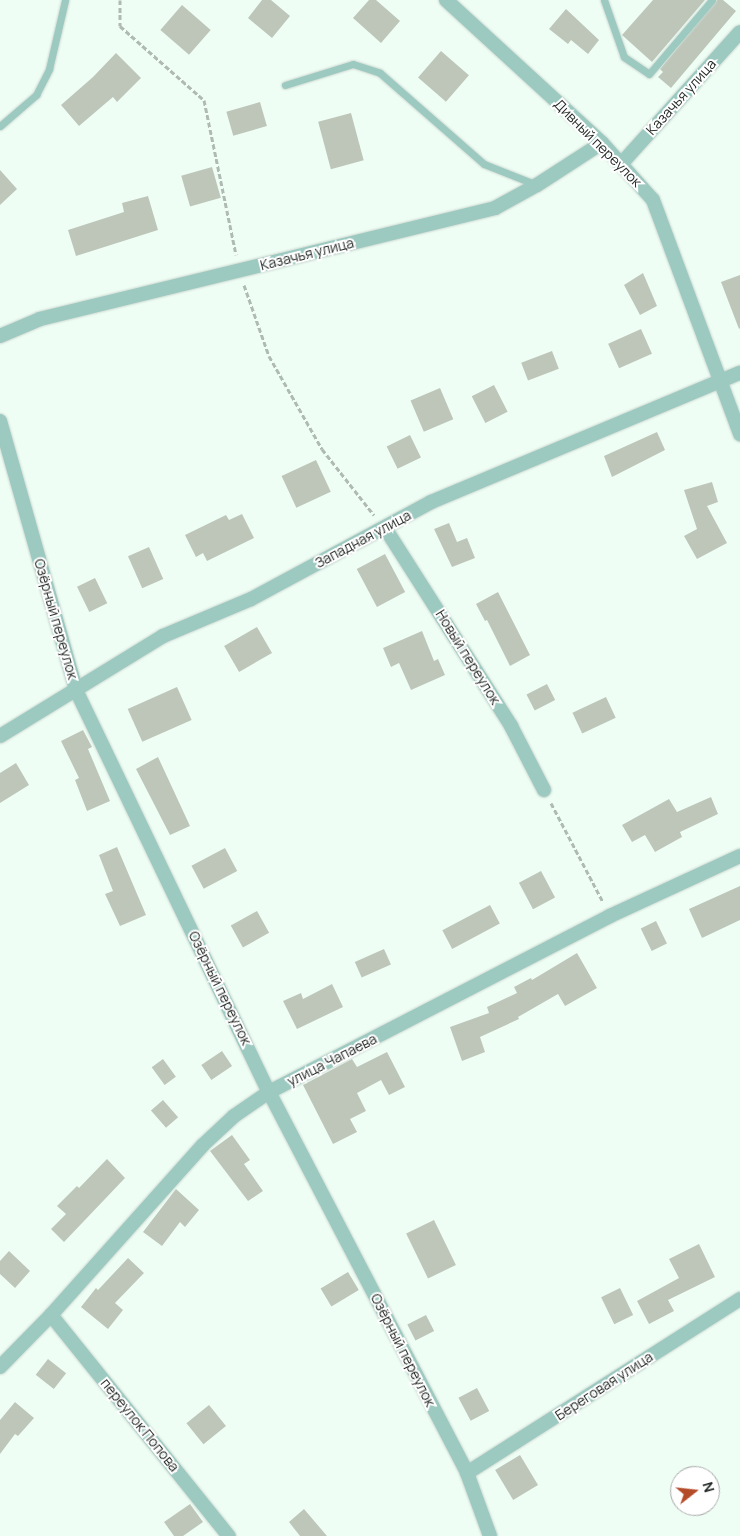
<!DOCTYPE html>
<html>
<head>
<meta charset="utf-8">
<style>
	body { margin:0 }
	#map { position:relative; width:740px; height:1536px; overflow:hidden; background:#effef5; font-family:Manrope,sans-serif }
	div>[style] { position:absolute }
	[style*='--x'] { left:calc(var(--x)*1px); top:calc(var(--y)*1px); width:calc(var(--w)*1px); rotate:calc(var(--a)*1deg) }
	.building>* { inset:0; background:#bec6b9; transform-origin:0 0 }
	.path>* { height:3px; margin-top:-1.5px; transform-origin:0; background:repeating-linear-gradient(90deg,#aebab2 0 5px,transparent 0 7.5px) }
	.roads { filter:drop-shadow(0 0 1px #cbd8d0) drop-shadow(0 0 1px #cbd8d0) }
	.service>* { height:7px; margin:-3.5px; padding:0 3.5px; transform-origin:3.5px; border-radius:3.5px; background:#9cc9c0 }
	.minor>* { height:14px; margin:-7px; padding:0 7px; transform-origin:7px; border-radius:7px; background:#9cc9c0 }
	span { translate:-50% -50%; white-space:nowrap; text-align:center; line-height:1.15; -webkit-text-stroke:4px #fff; paint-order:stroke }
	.street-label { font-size:14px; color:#252b27 }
	.north { position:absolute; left:670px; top:1466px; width:50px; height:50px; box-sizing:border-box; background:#fff; border:1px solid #a8aaa9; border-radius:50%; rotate:74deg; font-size:14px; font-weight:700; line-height:20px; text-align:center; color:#252b27 }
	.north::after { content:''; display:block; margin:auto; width:18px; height:22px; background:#b44c2a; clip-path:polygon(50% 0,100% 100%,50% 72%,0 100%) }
</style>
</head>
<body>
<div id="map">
	<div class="building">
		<div style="clip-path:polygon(262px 0,271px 0,290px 16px,272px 38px,248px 18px)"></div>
		<div style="clip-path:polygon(369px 0,376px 0,400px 21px,381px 43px,353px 18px)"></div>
		<div style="clip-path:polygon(653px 0,705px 0,652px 62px,622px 35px)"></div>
		<div style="clip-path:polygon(717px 0,723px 0,736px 11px,671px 88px,658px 77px,663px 72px,660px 69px)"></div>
		<div style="left:182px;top:5px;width:38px;height:33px;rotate:41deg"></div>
		<div style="clip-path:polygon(566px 9px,599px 40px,588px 54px,571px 40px,568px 44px,549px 29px)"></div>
		<div style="left:441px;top:51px;width:37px;height:35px;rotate:41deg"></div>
		<div style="clip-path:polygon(116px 53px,141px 78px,117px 102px,113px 97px,79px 126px,61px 105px,93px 77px)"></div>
		<div style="left:260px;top:102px;width:25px;height:35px;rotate:74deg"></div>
		<div style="left:351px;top:113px;width:49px;height:34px;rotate:75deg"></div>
		<div style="left:212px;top:167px;width:32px;height:32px;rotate:74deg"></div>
		<div style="clip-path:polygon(0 170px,17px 189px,0 205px)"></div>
		<div style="clip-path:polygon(148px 196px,158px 230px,76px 256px,68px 230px,124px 212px,122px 203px)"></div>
		<div style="clip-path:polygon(643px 273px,657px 306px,640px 315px,624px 285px)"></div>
		<div style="clip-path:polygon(740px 275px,740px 328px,739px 329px,721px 282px)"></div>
		<div style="left:641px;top:329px;width:27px;height:36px;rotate:66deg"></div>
		<div style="left:552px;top:351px;width:19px;height:33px;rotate:69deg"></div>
		<div style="left:494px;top:385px;width:30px;height:25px;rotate:63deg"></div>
		<div style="left:440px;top:388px;width:34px;height:32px;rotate:67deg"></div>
		<div style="clip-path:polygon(657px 432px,665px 450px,612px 477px,604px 456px)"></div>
		<div style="left:410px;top:435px;width:25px;height:26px;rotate:64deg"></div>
		<div style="left:316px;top:460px;width:35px;height:38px;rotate:65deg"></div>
		<div style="clip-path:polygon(712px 482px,718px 502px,707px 506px,727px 543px,697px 559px,684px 536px,697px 529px,684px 490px)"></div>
		<div style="clip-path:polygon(242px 514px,254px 538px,207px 561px,203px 553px,196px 557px,185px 535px,226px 515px,229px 520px)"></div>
		<div style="clip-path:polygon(449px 523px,457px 542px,467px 538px,475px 558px,452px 567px,434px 529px)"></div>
		<div style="left:149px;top:547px;width:35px;height:23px;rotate:66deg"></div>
		<div style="left:385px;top:554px;width:43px;height:32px;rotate:62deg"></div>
		<div style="left:95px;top:578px;width:28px;height:20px;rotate:64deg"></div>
		<div style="clip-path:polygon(498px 592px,530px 655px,510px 666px,487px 620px,485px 621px,476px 604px)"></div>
		<div style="left:257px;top:627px;width:30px;height:38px;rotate:60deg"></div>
		<div style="clip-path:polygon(422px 631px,434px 661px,438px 659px,445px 675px,411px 690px,399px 663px,391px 667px,383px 648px)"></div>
		<div style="left:547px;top:684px;width:18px;height:23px;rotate:63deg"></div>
		<div style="left:177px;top:687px;width:36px;height:54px;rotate:66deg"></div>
		<div style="left:606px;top:697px;width:23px;height:37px;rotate:65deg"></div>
		<div style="clip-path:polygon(83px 730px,92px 747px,88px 749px,110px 801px,87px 811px,75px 780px,79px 778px,61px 741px)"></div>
		<div style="clip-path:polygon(158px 757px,190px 826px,170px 835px,136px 769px)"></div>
		<div style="clip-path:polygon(16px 763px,29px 785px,0 803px,0 773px)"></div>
		<div style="clip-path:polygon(711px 797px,718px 814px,680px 832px,682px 837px,655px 852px,645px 835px,632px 842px,622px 825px,669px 799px,677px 812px)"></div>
		<div style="clip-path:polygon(117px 847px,146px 915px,120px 926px,105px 894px,113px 891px,99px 855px)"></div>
		<div style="left:225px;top:848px;width:26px;height:38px;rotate:62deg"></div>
		<div style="left:541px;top:871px;width:30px;height:25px;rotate:62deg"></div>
		<div style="clip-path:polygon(740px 886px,740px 920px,702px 938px,689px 909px)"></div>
		<div style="left:490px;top:905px;width:21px;height:54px;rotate:62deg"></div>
		<div style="left:257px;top:911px;width:25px;height:30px;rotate:61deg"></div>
		<div style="left:656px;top:921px;width:25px;height:17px;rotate:64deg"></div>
		<div style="left:384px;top:949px;width:17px;height:32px;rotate:66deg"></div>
		<div style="clip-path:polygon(577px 953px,597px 988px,565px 1006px,558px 994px,518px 1017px,519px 1019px,480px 1037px,485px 1052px,462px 1061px,450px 1027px,489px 1013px,487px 1007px,517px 993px,514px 987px,531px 978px,532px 980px)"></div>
		<div style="clip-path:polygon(332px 984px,343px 1007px,297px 1029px,283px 1001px,301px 993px,303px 999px)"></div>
		<div style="left:222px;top:1051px;width:18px;height:25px;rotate:56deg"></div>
		<div style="clip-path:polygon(387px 1052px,405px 1087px,389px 1095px,381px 1080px,357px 1093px,366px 1111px,350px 1119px,357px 1132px,333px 1144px,303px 1085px,352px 1059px,357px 1067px)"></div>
		<div style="left:163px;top:1059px;width:22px;height:14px;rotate:54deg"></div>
		<div style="left:163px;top:1100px;width:23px;height:16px;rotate:49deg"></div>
		<div style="clip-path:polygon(232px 1135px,250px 1160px,244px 1164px,263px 1191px,248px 1201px,210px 1151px)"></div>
		<div style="clip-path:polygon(107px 1159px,125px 1178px,64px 1242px,51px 1229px,66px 1214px,57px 1206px,77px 1186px,79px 1188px)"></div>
		<div style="clip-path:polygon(176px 1189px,199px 1210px,185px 1227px,180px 1222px,162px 1246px,143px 1232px)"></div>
		<div style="left:434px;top:1220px;width:50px;height:31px;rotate:64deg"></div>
		<div style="clip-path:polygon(699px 1244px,715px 1277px,668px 1300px,674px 1311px,649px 1324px,637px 1301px,679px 1278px,669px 1259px)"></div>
		<div style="clip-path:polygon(9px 1251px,30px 1271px,15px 1288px,0 1274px,0 1261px)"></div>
		<div style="clip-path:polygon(128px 1258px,144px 1273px,115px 1303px,123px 1310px,108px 1329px,81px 1307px,96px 1288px,98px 1290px)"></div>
		<div style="left:348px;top:1272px;width:21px;height:32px;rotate:59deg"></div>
		<div style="left:620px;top:1288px;width:30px;height:21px;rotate:64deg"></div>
		<div style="left:426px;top:1315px;width:18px;height:21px;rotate:63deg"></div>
		<div style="left:48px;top:1359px;width:23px;height:20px;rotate:38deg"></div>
		<div style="left:477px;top:1388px;width:26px;height:21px;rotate:62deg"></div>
		<div style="clip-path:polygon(15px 1402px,34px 1418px,18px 1436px,15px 1434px,0 1454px,0 1420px)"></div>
		<div style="left:209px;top:1405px;width:27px;height:29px;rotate:51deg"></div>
		<div style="left:520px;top:1455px;width:35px;height:29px;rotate:59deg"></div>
		<div style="clip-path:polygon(190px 1504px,203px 1522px,183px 1536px,174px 1536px,164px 1522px)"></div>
		<div style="clip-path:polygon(304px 1509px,327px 1536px,300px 1536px,289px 1522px)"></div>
	</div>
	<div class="path">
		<div style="--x:120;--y:0;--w:26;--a:90"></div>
		<div style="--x:120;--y:26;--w:112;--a:41.4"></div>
		<div style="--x:204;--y:100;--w:158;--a:78.3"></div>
		<div style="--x:244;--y:285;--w:75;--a:70.6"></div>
		<div style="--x:269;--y:356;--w:107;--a:60.3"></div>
		<div style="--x:322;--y:449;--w:84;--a:51.8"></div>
		<div style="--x:551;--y:803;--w:112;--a:62.3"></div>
	</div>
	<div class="roads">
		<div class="service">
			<div style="--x:604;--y:0;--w:60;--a:70.7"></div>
			<div style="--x:624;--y:57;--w:30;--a:34"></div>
			<div style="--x:649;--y:74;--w:97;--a:-49.6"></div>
			<div style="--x:285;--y:85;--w:71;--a:-17.2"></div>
			<div style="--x:353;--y:64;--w:28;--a:18"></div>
			<div style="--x:380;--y:73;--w:138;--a:41.2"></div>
			<div style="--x:484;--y:164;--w:57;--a:21.6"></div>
			<div style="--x:0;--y:126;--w:48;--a:-40.7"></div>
			<div style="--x:36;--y:95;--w:29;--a:-63"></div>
			<div style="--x:49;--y:69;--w:71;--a:-76.9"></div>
		</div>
		<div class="minor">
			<div style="--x:446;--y:0;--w:212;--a:42.5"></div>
			<div style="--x:602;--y:143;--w:76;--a:48.2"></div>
			<div style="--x:653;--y:200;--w:250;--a:69.6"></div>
			<div style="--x:622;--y:163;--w:176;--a:-48"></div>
			<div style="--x:0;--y:336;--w:43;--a:-23"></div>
			<div style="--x:40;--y:319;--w:468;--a:-13.7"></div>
			<div style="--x:495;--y:208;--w:48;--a:-28.7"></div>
			<div style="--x:537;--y:185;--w:77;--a:-32.9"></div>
			<div style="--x:0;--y:421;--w:280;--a:74.2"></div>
			<div style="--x:76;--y:690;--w:446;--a:64.4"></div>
			<div style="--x:269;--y:1092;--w:429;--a:62.5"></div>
			<div style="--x:467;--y:1473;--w:67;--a:69.9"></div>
			<div style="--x:385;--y:528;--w:235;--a:57.5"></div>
			<div style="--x:511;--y:726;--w:72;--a:62.7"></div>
			<div style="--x:0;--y:736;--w:191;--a:-31.5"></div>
			<div style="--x:163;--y:636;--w:95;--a:-22.8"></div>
			<div style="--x:251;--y:599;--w:204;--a:-28.3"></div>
			<div style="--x:431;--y:502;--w:335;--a:-22.7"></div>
			<div style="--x:51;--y:1315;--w:284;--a:51.2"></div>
			<div style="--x:0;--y:1367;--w:73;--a:-45.6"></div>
			<div style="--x:51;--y:1315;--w:228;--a:-48.2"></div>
			<div style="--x:203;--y:1145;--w:42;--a:-43.1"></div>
			<div style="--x:234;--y:1116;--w:42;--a:-34.4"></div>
			<div style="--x:269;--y:1092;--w:384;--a:-27.3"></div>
			<div style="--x:610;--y:916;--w:143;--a:-24.8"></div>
			<div style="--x:467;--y:1473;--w:324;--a:-32.5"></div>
		</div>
	</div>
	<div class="street-label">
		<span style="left:681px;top:97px;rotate:-48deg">Казачья улица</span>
		<span style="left:598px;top:143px;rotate:45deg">Дивный переулок</span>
		<span style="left:307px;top:254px;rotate:-14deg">Казачья улица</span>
		<span style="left:363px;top:539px;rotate:-28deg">Западная улица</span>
		<span style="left:56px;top:619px;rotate:74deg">Озёрный переулок</span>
		<span style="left:468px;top:657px;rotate:58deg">Новый переулок</span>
		<span style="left:220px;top:988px;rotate:64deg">Озёрный переулок</span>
		<span style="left:332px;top:1060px;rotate:-27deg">улица Чапаева</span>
		<span style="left:403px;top:1350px;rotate:63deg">Озёрный переулок</span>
		<span style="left:604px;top:1386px;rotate:-33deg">Береговая улица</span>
		<span style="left:140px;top:1425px;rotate:51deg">переулок Попова</span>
	</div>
	<div class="north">N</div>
</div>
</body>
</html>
